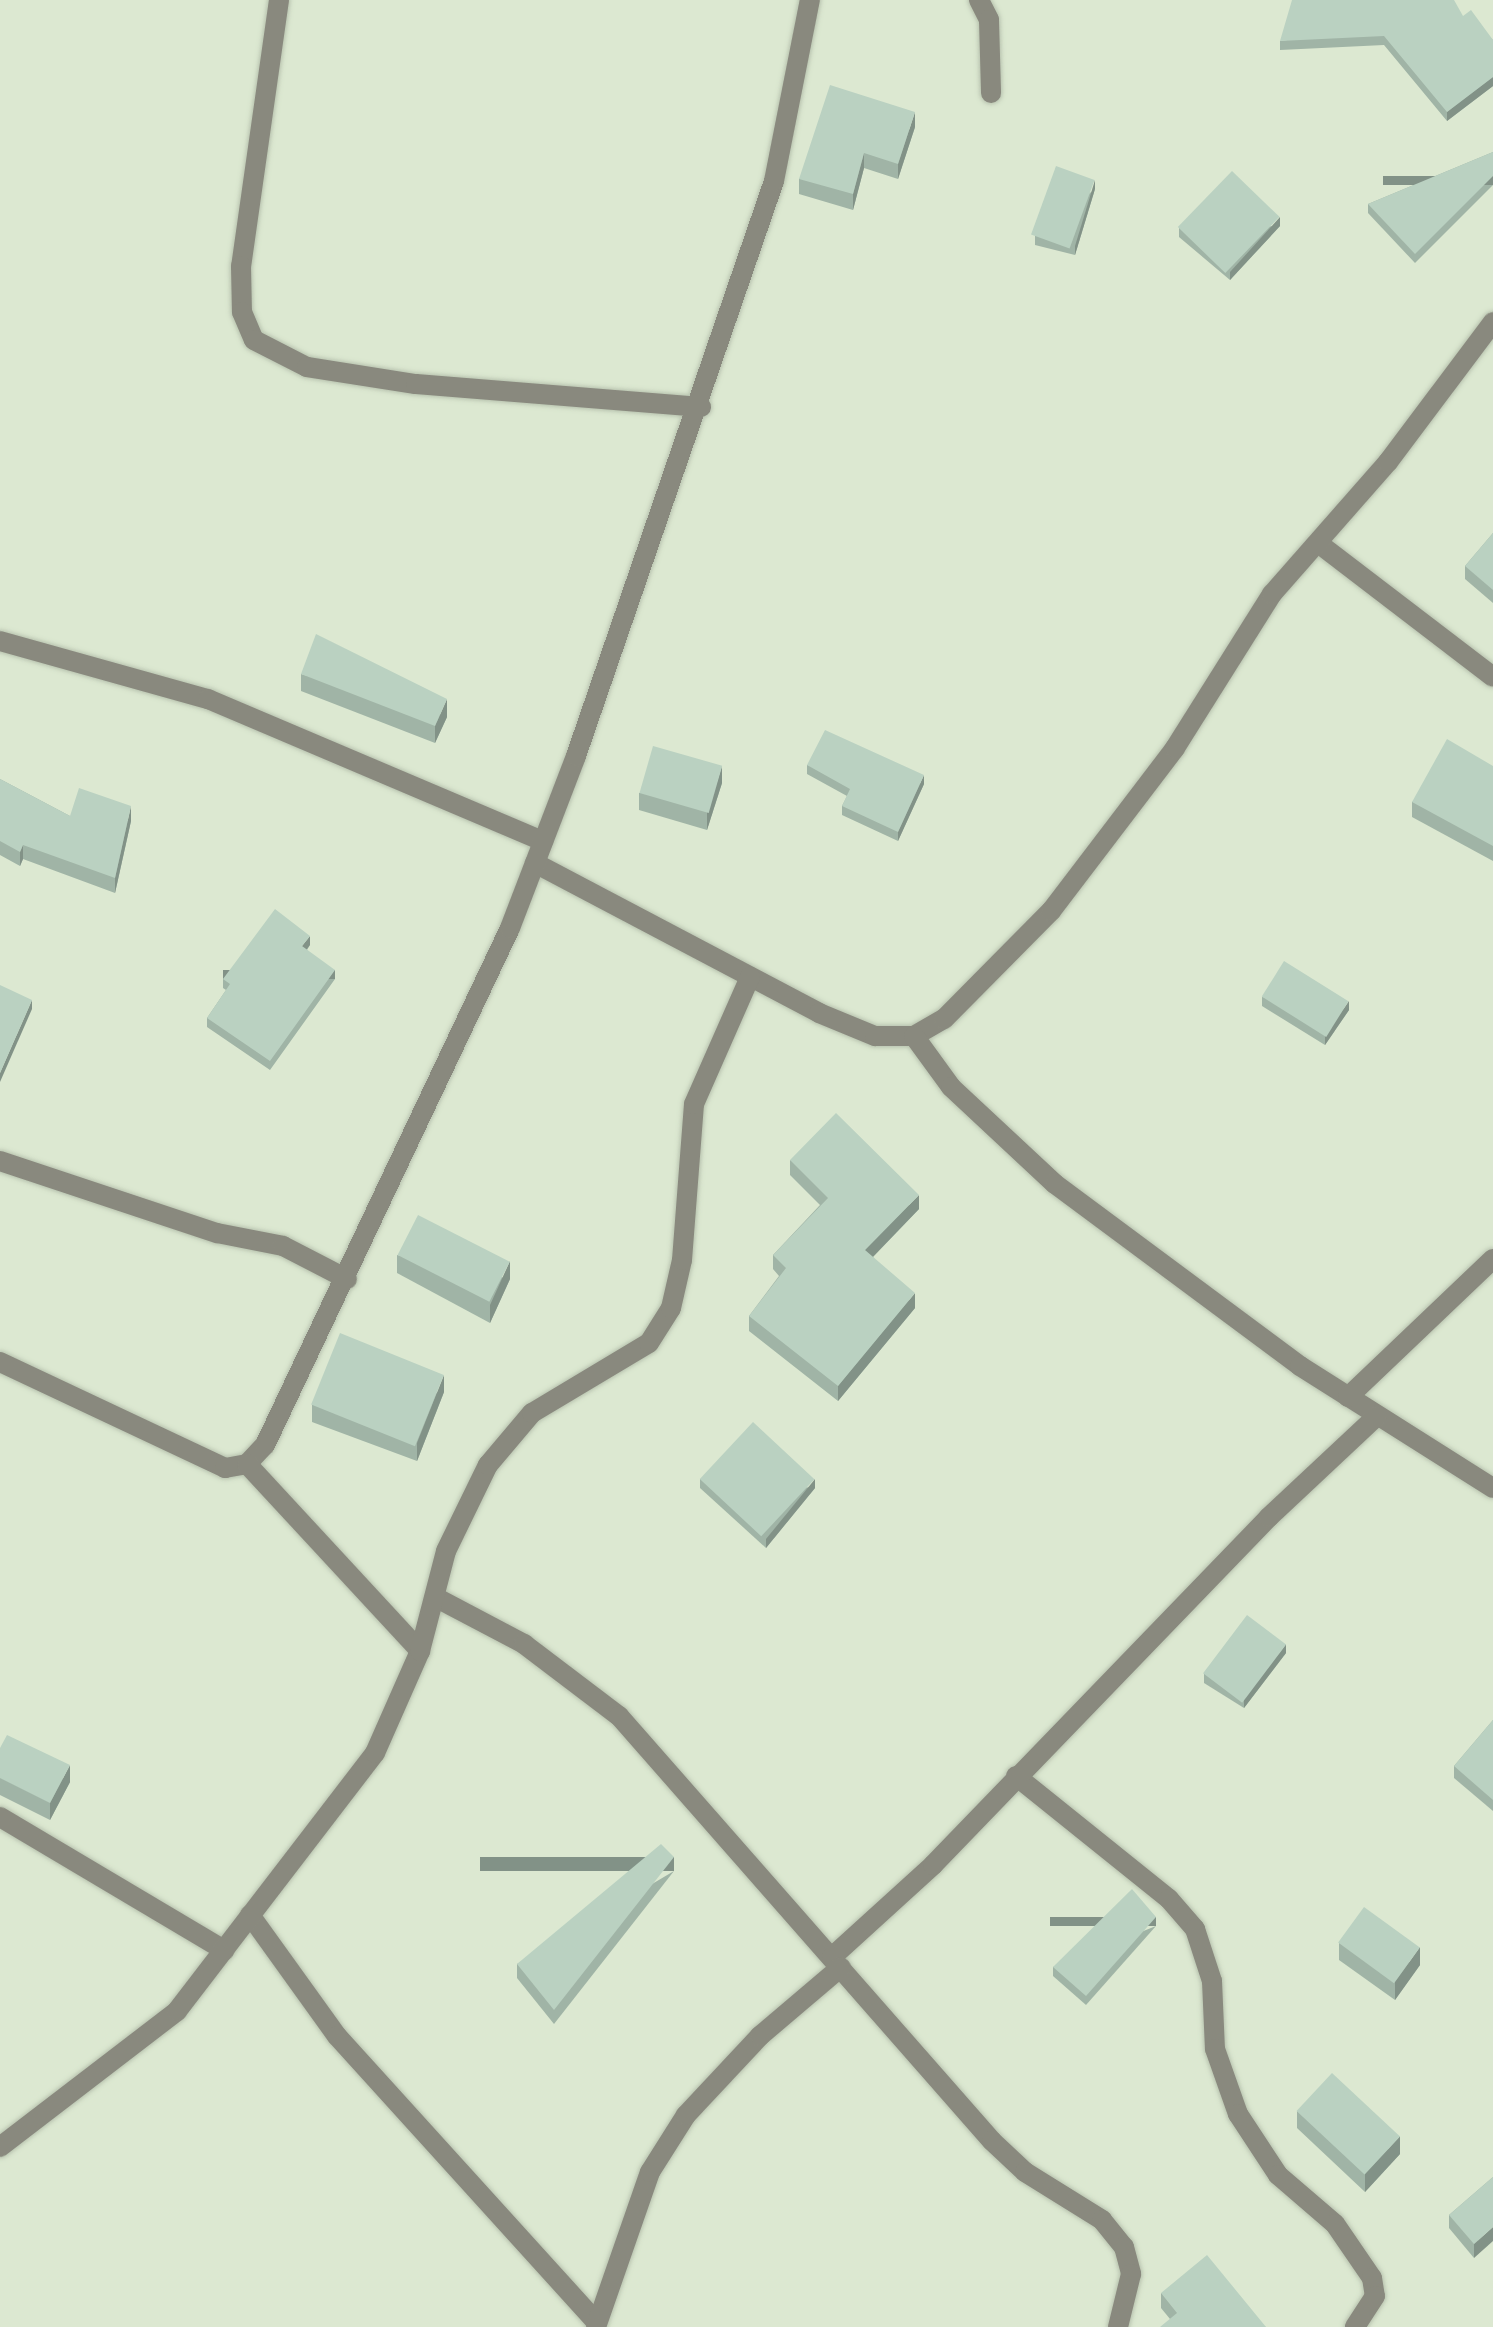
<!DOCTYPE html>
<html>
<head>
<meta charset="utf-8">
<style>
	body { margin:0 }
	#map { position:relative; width:1493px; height:2327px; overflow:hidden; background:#dce8d1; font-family:Karla,sans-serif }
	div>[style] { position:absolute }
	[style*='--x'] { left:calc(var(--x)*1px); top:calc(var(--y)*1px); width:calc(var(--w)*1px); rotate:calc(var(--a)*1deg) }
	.roads { filter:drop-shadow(0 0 2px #b8c3af) drop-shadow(0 0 2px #b8c3af) }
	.street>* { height:20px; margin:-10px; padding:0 10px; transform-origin:10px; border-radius:10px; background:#89897e }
	.wall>* { inset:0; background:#a0b4a6 }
	.shaded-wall>* { inset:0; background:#829287; transform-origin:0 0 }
	.building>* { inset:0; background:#bad1c1; transform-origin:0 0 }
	span { translate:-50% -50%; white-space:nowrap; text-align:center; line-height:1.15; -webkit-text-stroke:7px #dce8d1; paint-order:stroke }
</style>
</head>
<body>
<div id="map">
	<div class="roads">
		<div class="street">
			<div style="--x:279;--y:0;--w:269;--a:98.1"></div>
			<div style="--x:241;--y:266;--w:46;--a:88.8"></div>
			<div style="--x:242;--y:312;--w:30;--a:67"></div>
			<div style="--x:254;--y:340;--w:59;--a:27"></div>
			<div style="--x:307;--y:367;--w:110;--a:8.9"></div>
			<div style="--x:416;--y:384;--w:286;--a:4.6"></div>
			<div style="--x:979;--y:0;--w:22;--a:63"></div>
			<div style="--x:989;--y:20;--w:73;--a:88.4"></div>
			<div style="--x:1318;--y:543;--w:220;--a:37.4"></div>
			<div style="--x:0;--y:641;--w:216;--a:15.6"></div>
			<div style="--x:208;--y:699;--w:364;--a:23"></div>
			<div style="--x:535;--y:863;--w:321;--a:27.8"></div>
			<div style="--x:819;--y:1013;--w:61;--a:22.3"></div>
			<div style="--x:875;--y:1036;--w:39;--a:0"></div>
			<div style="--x:914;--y:1036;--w:34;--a:-30"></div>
			<div style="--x:944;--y:1019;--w:152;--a:-45.3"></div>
			<div style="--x:1051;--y:911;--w:205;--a:-52.7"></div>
			<div style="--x:1175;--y:748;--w:182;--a:-57.8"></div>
			<div style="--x:1272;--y:594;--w:176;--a:-48.7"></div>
			<div style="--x:1388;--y:462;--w:175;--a:-53.1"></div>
			<div style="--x:914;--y:1036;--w:63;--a:54"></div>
			<div style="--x:951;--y:1087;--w:142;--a:43"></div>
			<div style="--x:1055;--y:1184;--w:305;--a:36.6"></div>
			<div style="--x:1300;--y:1366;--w:228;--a:32.3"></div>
			<div style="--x:0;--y:1161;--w:229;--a:18.4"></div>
			<div style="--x:217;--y:1233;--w:67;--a:11.1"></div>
			<div style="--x:283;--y:1246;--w:72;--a:27.3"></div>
			<div style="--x:0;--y:1362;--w:249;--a:25.2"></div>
			<div style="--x:225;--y:1468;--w:22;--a:-10"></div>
			<div style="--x:247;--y:1464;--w:26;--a:-47"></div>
			<div style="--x:265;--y:1445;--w:572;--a:-64.64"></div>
			<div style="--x:510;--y:928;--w:184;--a:-69"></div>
			<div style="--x:576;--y:756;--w:608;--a:-71"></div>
			<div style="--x:774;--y:181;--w:185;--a:-78.8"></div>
			<div style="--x:1348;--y:1397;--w:200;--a:-43.6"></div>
			<div style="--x:247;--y:1464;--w:255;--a:47.2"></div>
			<div style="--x:435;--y:1597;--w:101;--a:27.8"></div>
			<div style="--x:524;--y:1644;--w:119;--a:37.2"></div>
			<div style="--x:619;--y:1716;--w:565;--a:48.73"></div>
			<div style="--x:992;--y:2141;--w:45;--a:43.2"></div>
			<div style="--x:1025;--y:2172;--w:91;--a:31.9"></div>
			<div style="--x:1102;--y:2220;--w:35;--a:51"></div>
			<div style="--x:1124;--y:2247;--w:28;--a:75"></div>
			<div style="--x:1131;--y:2274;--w:55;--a:103.8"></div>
			<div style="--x:1016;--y:1776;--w:196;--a:38.8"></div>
			<div style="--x:1169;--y:1899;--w:40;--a:49"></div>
			<div style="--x:1195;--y:1929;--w:55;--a:71.9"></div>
			<div style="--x:1212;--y:1981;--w:68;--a:87.5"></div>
			<div style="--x:1215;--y:2049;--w:69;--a:70.5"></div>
			<div style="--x:1238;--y:2114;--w:73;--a:56.7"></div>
			<div style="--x:1278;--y:2175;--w:75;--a:40.7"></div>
			<div style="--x:1335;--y:2224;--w:65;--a:55.6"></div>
			<div style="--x:1372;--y:2278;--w:18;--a:81"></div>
			<div style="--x:1375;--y:2296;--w:37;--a:123"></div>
			<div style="--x:0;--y:1817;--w:261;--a:30.7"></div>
			<div style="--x:250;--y:1915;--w:149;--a:54.3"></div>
			<div style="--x:337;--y:2036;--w:387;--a:47.8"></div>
			<div style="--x:832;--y:1957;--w:137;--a:-42.3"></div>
			<div style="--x:933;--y:1865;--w:484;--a:-46"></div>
			<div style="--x:1269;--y:1517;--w:148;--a:-43.1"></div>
			<div style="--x:0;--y:2147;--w:223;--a:-37.5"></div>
			<div style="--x:177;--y:2011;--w:325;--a:-52.5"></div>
			<div style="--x:375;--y:1753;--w:111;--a:-66.2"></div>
			<div style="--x:420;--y:1651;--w:103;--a:-75.4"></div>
			<div style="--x:446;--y:1551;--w:96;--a:-64"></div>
			<div style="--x:488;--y:1465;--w:68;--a:-49.8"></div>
			<div style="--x:532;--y:1413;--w:136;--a:-30.9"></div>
			<div style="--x:649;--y:1343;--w:41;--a:-57.8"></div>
			<div style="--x:671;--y:1308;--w:49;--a:-77.1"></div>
			<div style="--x:682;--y:1260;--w:156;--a:-85.6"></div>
			<div style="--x:694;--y:1104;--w:139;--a:-66.2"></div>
			<div style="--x:596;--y:2327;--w:164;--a:-70.8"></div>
			<div style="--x:650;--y:2172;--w:67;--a:-57.7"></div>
			<div style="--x:686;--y:2115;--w:108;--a:-46.9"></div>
			<div style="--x:760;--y:2036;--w:106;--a:-40.4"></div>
		</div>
	</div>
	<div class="wall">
		<div style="clip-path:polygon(1463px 16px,1493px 40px,1493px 86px,1447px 121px,1384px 45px,1280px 50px,1280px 41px)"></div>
		<div style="clip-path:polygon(915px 127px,898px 179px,864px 168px,853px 210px,799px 194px,799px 179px)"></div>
		<div style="clip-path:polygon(1493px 152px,1493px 185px,1415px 263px,1368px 213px,1368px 204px)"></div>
		<div style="clip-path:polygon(1095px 189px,1075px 255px,1035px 245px,1035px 236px)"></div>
		<div style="clip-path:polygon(1280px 226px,1230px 280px,1179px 237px,1179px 228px)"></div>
		<div style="clip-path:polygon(1493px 533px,1493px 603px,1465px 579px,1465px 566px)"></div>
		<div style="clip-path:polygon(301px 674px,447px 717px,435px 743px,301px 691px)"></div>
		<div style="clip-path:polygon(807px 765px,924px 784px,898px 841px,842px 815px,842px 806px,847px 796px,807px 774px)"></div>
		<div style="clip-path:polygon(1493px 766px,1493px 861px,1412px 817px,1412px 802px)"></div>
		<div style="clip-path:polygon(0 779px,70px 816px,131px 821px,115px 893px,23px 859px,20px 866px,0 855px)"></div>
		<div style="clip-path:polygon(722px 783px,707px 830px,639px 810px,639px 793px)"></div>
		<div style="clip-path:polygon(310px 945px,307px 950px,335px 979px,270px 1070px,207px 1027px,207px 1018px,226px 990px,223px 988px,223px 979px)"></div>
		<div style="clip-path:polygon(1262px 997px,1349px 1010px,1325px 1045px,1262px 1006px)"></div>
		<div style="clip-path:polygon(790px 1160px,919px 1209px,873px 1257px,915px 1308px,838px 1401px,749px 1331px,749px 1316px,779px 1276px,773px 1269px,773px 1255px,820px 1205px,790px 1175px)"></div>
		<div style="clip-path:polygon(397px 1255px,510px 1279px,490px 1323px,397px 1273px)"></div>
		<div style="clip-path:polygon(444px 1392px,417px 1461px,312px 1422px,312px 1405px)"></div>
		<div style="clip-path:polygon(700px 1479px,815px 1488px,766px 1548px,700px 1488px)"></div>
		<div style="clip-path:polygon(1286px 1653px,1244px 1708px,1204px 1683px,1204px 1674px)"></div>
		<div style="clip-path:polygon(1493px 1720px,1493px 1811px,1454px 1778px,1454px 1766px)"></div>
		<div style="clip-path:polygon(0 1748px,70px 1782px,50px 1820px,0 1795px)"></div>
		<div style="clip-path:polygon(674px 1871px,554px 2024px,517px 1978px,517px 1964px)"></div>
		<div style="clip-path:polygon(1156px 1926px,1086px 2005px,1053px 1976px,1053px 1967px)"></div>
		<div style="clip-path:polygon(1339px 1943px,1420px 1965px,1395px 2000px,1339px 1960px)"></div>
		<div style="clip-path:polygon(1297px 2111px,1400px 2154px,1365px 2192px,1297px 2128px)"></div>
		<div style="clip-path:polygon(1493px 2177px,1474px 2258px,1449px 2228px,1449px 2215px)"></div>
		<div style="clip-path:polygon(1161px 2293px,1266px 2327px,1170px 2319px,1161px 2308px)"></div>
	</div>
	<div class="shaded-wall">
		<div style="clip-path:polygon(1493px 77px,1493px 86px,1447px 121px,1447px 112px)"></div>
		<div style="clip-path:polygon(915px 112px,915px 127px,898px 179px,898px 164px)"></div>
		<div style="clip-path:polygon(864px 153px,864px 168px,853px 210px,853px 194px)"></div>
		<div style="left:1493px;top:176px;width:9px;height:110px;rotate:90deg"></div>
		<div style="clip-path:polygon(1095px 180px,1095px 189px,1075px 255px,1075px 246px)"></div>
		<div style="clip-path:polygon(1280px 217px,1280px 226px,1230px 280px,1230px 272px)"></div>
		<div style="clip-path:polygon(447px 699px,447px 717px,435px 743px,435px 726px)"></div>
		<div style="clip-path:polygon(722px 766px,722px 783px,707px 830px,707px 813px)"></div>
		<div style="clip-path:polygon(924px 775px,924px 784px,898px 841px,898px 832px)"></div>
		<div style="clip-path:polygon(131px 806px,131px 821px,115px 893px,115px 878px)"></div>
		<div style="clip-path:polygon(23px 845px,23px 859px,20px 866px,20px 852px)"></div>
		<div style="clip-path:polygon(310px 936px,310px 945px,302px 955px,302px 946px)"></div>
		<div style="left:335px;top:970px;width:9px;height:112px;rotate:90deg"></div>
		<div style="clip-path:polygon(32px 1000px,32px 1009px,0 1082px,0 1073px)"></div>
		<div style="clip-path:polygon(1349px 1001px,1349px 1010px,1325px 1045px,1325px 1036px)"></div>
		<div style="clip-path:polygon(919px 1195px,919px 1209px,865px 1265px,865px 1250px)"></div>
		<div style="clip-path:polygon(510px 1261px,510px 1279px,490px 1323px,490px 1305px)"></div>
		<div style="clip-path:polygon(915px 1293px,915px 1308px,838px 1401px,838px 1386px)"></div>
		<div style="clip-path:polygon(444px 1375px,444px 1392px,417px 1461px,417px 1443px)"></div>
		<div style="clip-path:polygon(815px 1479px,815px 1488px,766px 1548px,766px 1539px)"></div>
		<div style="clip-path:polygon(1286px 1644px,1286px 1653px,1244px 1708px,1244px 1699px)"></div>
		<div style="clip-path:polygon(70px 1765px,70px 1782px,50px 1820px,50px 1803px)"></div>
		<div style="left:674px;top:1857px;width:14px;height:194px;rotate:90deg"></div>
		<div style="left:1156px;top:1917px;width:9px;height:106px;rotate:90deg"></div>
		<div style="clip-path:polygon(1420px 1947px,1420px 1965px,1395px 2000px,1395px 1982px)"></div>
		<div style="clip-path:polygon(1400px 2136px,1400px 2154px,1365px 2192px,1365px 2174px)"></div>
		<div style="clip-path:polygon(1493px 2227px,1493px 2241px,1474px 2258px,1474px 2244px)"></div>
	</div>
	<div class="building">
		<div style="clip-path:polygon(1292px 0,1454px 0,1463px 16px,1471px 10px,1493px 40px,1493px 77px,1447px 112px,1384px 36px,1280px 41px)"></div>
		<div style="clip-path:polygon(830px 85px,915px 112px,898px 164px,864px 153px,853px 194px,799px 179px)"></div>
		<div style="clip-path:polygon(1493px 152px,1493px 176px,1415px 254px,1368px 204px)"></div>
		<div style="left:1056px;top:166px;width:41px;height:73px;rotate:20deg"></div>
		<div style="left:1232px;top:171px;width:66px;height:78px;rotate:44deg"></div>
		<div style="clip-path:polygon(1493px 533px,1493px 590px,1465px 566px)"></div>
		<div style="clip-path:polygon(316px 634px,447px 699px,435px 726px,301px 674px)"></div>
		<div style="clip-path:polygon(825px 730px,924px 775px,898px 832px,842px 806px,850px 789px,807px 765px)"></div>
		<div style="clip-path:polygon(1447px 739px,1493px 766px,1493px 846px,1412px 802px)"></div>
		<div style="left:653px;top:746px;width:72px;height:49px;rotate:16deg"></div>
		<div style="clip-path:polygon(0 779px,70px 816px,79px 788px,131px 806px,115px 878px,23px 845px,20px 852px,0 841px)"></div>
		<div style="clip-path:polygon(275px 909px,310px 936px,302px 946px,335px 970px,270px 1061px,207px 1018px,230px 984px,223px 979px)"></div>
		<div style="left:1284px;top:961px;width:76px;height:42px;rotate:32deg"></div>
		<div style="clip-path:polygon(0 985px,32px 1000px,0 1073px)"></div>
		<div style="clip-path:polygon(836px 1113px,919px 1195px,865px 1250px,915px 1293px,838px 1386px,749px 1316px,786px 1268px,773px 1255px,828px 1198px,790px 1160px)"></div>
		<div style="left:418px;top:1215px;width:103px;height:45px;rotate:27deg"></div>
		<div style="left:340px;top:1333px;width:112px;height:77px;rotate:22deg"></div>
		<div style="left:753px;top:1422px;width:84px;height:78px;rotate:43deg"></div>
		<div style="left:1247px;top:1615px;width:49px;height:73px;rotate:37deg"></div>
		<div style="clip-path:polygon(1493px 1720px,1493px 1800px,1454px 1766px)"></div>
		<div style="clip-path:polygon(7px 1735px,70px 1765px,50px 1803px,0 1778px,0 1748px)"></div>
		<div style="clip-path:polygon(661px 1844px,674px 1857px,554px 2010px,517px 1964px)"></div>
		<div style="clip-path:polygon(1132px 1889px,1156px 1917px,1086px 1996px,1053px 1967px)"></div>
		<div style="left:1364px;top:1907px;width:69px;height:44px;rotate:36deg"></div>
		<div style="left:1332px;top:2073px;width:93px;height:52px;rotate:43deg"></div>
		<div style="clip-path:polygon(1493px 2177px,1493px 2227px,1474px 2244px,1449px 2215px)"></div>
		<div style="clip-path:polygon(1207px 2255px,1266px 2327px,1160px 2327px,1177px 2313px,1161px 2293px)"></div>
	</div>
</div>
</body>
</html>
